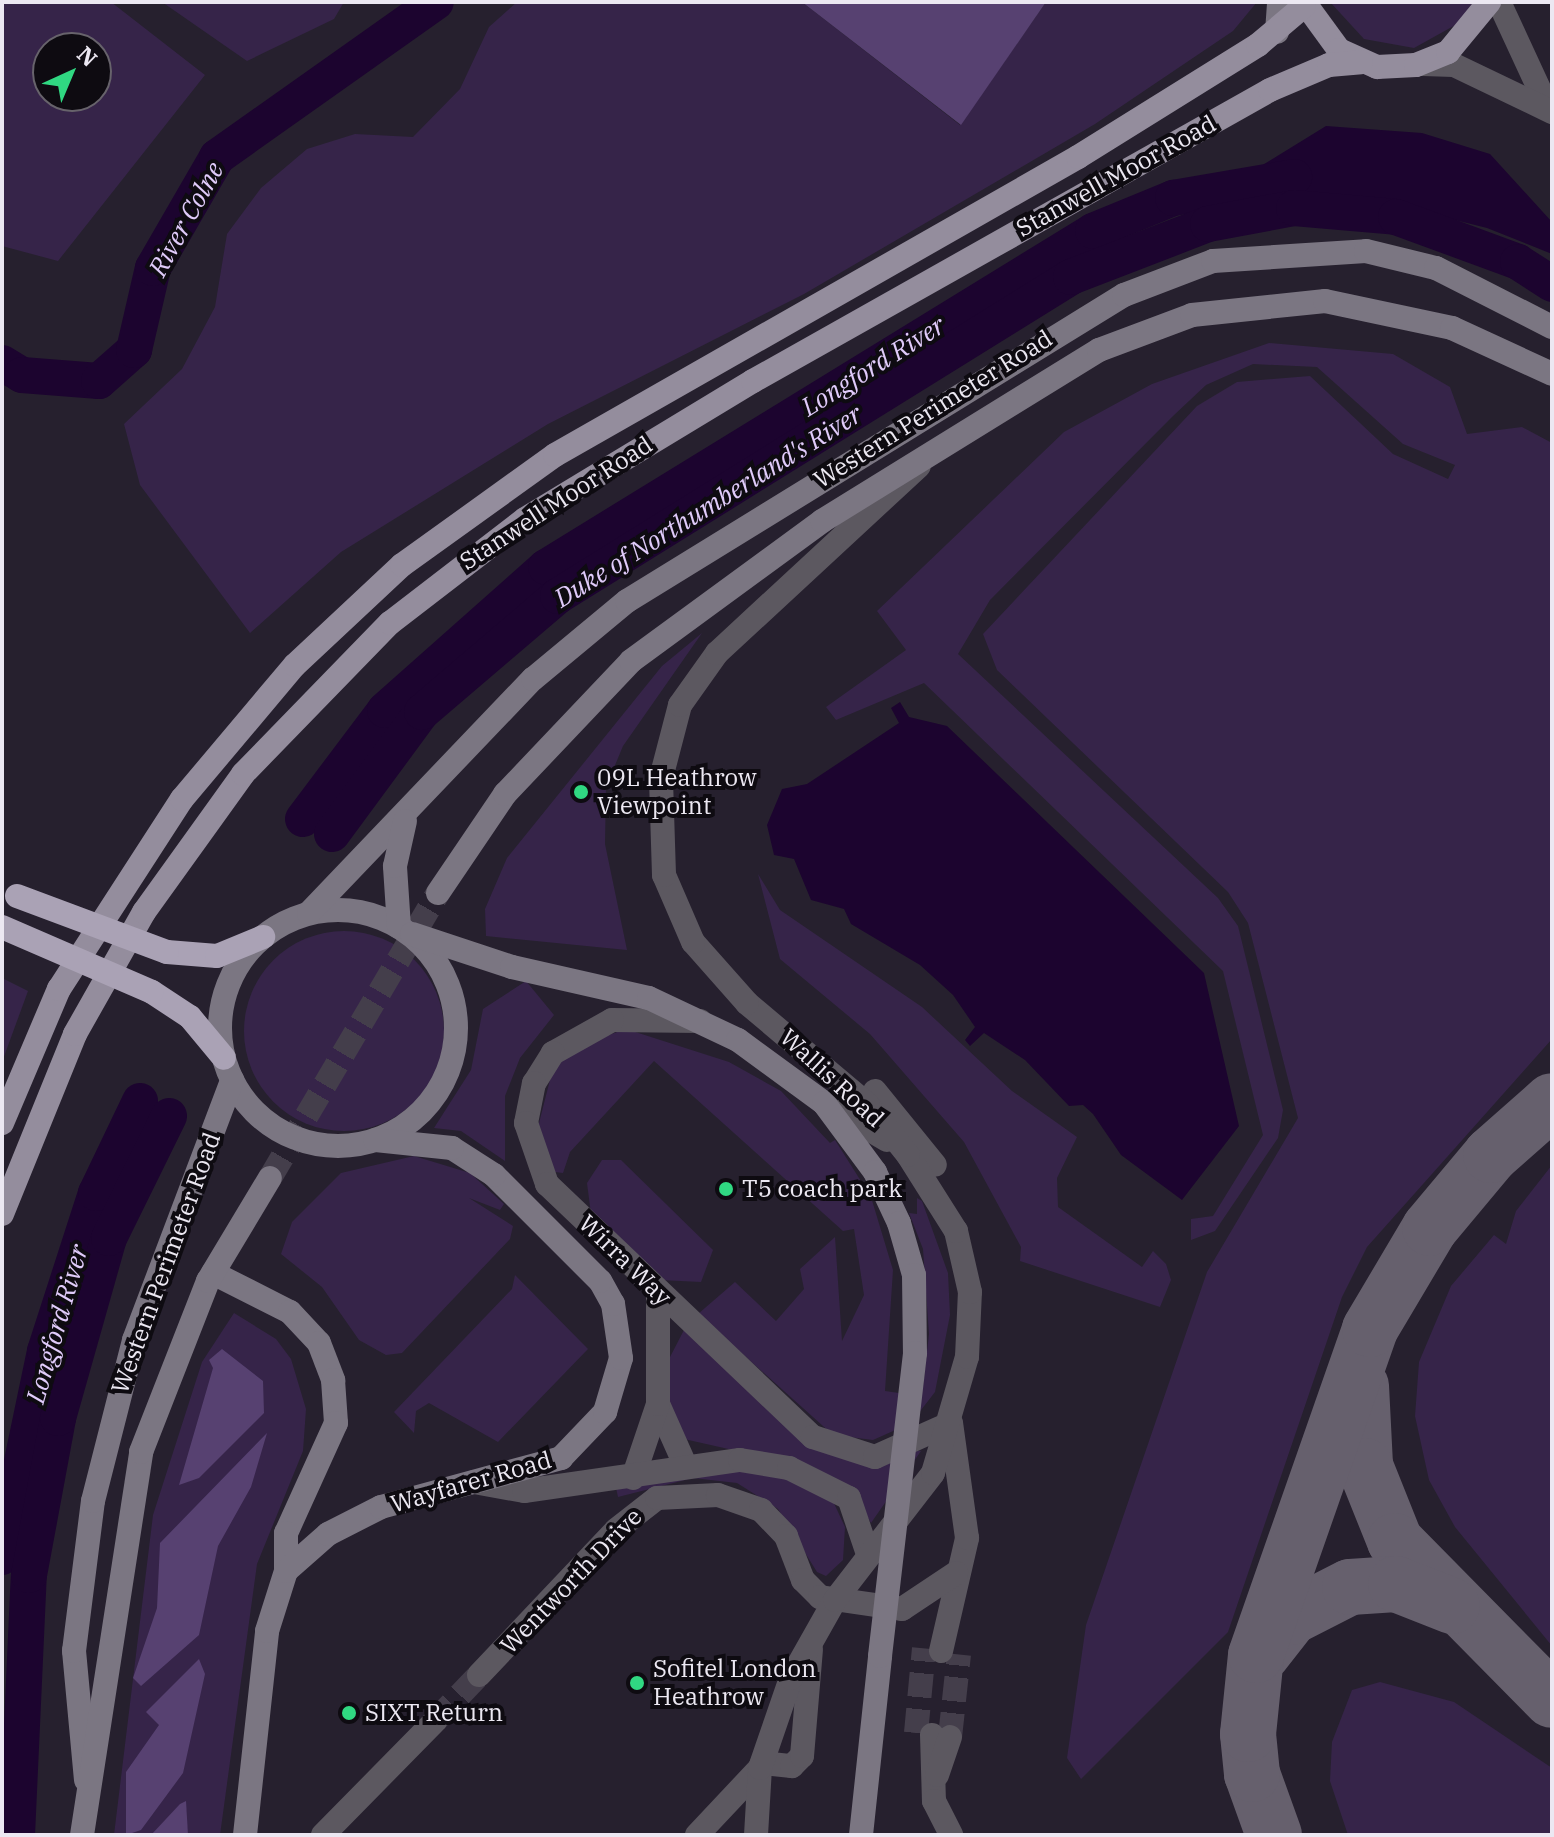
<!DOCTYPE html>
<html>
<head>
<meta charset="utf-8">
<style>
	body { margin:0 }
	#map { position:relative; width:1554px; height:1837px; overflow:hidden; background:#26202e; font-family:"IBM Plex Serif",serif }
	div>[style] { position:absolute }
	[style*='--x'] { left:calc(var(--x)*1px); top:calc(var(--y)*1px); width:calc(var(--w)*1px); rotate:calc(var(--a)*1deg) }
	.green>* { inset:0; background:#362449 }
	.round { border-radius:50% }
	.forest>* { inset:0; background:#574171 }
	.water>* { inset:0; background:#1c042f }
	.river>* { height:36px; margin:-18px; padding:0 18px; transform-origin:18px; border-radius:18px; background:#1c042f }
	.taxiway>* { height:56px; margin:-28px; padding:0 28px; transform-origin:28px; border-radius:28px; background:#66606d }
	.street-tunnel>* { height:24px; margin-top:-12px; transform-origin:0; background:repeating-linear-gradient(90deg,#443e4b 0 24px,transparent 0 36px) }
	.secondary-tunnel>* { height:24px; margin-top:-12px; transform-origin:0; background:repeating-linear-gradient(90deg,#443e4b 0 24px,transparent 0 36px) }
	.street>* { height:24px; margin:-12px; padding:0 12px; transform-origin:12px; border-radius:12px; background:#5c5860 }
	.secondary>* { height:24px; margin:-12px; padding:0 12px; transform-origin:12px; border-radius:12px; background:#7b7682 }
	.secondary>.ring { margin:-12px; padding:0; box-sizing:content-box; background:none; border:24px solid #7b7682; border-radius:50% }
	.primary>* { height:24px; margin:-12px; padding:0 12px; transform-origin:12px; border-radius:12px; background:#948d9d }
	.highway>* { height:24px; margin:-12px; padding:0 12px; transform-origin:12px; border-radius:12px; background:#aaa2b5 }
	.secondary-bridge>* { height:24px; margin:-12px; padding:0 12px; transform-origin:12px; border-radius:12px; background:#7b7682 }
	.highway-bridge>* { height:24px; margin:-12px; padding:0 12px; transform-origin:12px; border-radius:12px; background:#aaa2b5 }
	.dots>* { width:22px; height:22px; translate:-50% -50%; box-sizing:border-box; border:4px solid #0e0b11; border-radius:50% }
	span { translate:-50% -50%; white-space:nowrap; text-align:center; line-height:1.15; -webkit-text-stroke:8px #0e0b11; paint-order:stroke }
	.street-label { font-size:24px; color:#ece8f2 }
	.poi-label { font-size:24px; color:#ece8f2 }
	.left { translate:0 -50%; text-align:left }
	.water-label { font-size:26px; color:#e0cbfa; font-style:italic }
	.frame { position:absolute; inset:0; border:4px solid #ece8f2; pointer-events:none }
	.north { position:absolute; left:32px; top:32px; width:80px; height:80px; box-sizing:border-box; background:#0e0b11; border:2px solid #67636b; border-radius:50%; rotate:44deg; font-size:22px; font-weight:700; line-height:32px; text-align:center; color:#ece8f2 }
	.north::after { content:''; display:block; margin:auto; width:28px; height:36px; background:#30d882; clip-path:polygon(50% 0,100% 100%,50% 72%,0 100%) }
</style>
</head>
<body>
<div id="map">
	<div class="green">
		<div style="clip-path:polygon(evenodd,2px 2px,111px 2px,205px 75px,58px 261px,2px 246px,2px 2px,48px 48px,96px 48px,96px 96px,48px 96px,48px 48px)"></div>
		<div style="clip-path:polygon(162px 2px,344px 2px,334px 19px,247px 61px)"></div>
		<div style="clip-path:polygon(517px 2px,802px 2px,960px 125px,1046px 2px,1257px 2px,1233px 31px,1095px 124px,804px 294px,548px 424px,341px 552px,250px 633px,140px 485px,124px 424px,182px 369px,215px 307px,227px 234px,261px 188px,307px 149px,355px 134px,413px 137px,460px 89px,489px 27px)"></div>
		<div style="clip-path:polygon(1330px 2px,1473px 2px,1459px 23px,1414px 48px,1364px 39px)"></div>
		<div style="clip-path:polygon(1269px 343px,1393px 354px,1450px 387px,1467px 434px,1522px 427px,1552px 443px,1552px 1039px,1367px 1247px,1342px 1297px,1228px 1632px,1081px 1779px,1067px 1758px,1086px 1625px,1207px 1272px,1298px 1118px,1248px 923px,1228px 892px,997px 670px,983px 634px,1197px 406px,1237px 382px,1310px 376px,1393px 454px,1448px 479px,1455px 465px,1403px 444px,1317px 367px,1253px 364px,1206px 385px,1173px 416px,990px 600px,958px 654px,1218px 898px,1238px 926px,1283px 1110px,1278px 1138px,1215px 1231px,1191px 1240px,1191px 1219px,1213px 1216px,1263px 1135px,1223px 971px,924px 683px,836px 720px,826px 707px,906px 650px,877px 611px,1064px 432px,1152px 384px)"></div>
		<div style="clip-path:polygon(702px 633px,623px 746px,606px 787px,605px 844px,627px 950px,486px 936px,485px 909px,507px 858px,662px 666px)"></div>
		<div style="clip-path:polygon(758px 874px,780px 910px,922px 1007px,1012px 1091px,1077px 1137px,1057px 1178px,1058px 1207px,1142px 1267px,1153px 1251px,1166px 1264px,1171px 1280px,1160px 1307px,1020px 1261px,1021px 1247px,964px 1142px,870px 1034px,780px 959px)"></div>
		<div class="round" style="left:244px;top:931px;width:200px;height:200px"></div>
		<div style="clip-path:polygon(2px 978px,28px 991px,2px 1062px)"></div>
		<div style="clip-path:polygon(526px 981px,554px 1015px,520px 1058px,505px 1096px,505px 1161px,461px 1131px,434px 1128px,471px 1070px,483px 1009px)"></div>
		<div style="clip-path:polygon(626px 1029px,729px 1062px,781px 1091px,830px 1143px,835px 1140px,871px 1197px,893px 1270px,885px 1391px,913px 1395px,923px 1387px,929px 1334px,923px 1249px,909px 1213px,917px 1214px,917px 1198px,922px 1201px,948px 1273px,950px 1315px,935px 1392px,911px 1423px,873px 1440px,833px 1435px,698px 1314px,735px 1282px,776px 1321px,804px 1289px,800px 1269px,835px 1237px,842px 1341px,864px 1295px,854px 1229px,843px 1231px,654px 1061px,570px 1152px,563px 1173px,555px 1172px,538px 1127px,552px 1072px,574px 1047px)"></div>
		<div style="clip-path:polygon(414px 1156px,470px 1173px,504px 1204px,500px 1210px,469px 1198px,513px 1226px,510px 1239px,402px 1353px,386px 1355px,359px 1340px,322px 1287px,281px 1254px,292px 1222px,341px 1173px)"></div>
		<div style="clip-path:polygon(602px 1160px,621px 1160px,713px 1250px,701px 1282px,660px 1280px,591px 1214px,587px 1183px)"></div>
		<div style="clip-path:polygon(1552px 1165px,1552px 1646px,1455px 1527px,1429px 1480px,1415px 1416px,1419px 1362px,1451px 1286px,1494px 1235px,1506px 1244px,1516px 1211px)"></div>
		<div style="clip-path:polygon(515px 1275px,588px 1349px,498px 1442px,429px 1403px,416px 1411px,414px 1433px,394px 1412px,512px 1289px)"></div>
		<div style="clip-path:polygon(234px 1313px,276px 1339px,291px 1359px,306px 1409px,303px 1451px,257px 1564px,220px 1835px,114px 1835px,153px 1515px,202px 1362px)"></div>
		<div style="clip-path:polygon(685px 1328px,813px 1447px,921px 1451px,871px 1523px,853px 1492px,817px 1469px,684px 1439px,673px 1428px,667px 1392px,669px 1359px)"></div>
		<div style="clip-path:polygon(720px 1469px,780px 1477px,832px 1499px,845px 1527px,843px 1560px,826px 1576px,817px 1572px,778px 1509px,737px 1483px,693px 1478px,618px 1497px,615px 1483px)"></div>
		<div style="clip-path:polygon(1380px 1682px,1454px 1702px,1552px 1768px,1552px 1835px,1348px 1835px,1330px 1781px,1332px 1742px,1352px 1690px)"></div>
	</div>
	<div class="forest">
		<div style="clip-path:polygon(802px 2px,1046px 2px,961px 125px)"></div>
		<div style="clip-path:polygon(222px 1349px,263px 1381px,264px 1413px,199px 1478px,179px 1485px,213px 1368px,209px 1360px)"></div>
		<div style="clip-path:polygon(267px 1433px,251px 1487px,218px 1546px,199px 1635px,141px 1686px,133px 1678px,157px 1608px,160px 1543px)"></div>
		<div style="clip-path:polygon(199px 1659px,205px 1674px,183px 1773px,141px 1830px,126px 1835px,126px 1772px,159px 1725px,146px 1712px)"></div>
		<div style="clip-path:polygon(186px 1801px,188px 1835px,151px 1835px,180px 1804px)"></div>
	</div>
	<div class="water">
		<div style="clip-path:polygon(1326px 126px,1422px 133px,1490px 154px,1552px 222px,1552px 254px,1487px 228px,1359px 196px,1248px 198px,1243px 177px)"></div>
		<div style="clip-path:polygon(900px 702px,909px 717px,947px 726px,1204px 973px,1239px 1126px,1182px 1200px,1121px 1155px,1093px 1114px,1083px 1105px,1069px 1106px,1025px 1060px,984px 1033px,970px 1046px,965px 1040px,975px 1027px,953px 995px,920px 965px,851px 924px,844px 909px,811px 900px,794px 859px,774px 855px,767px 825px,782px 789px,807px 784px,899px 723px,891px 708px)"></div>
	</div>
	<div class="river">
		<div style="--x:2;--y:363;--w:23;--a:31"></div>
		<div style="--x:22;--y:375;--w:77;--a:4.5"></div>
		<div style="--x:99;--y:381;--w:47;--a:-41.5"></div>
		<div style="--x:134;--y:350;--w:84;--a:-77"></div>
		<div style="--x:153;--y:268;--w:128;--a:-60"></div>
		<div style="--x:217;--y:157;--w:268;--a:-35.3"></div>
		<div style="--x:303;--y:819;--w:136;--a:-53"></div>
		<div style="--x:385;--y:710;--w:215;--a:-41.6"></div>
		<div style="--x:546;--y:567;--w:642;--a:-31.56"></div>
		<div style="--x:1093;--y:231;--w:87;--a:-22.4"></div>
		<div style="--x:1173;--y:198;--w:123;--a:-9.8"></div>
		<div style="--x:332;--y:834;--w:152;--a:-53.6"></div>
		<div style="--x:422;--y:712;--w:179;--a:-40.5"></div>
		<div style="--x:558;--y:596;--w:604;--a:-31.87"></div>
		<div style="--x:1071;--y:277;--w:147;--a:-21.1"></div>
		<div style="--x:1208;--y:224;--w:87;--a:-10.5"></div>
		<div style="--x:1294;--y:208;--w:102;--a:5"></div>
		<div style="--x:1396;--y:217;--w:130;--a:20.2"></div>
		<div style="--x:1518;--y:262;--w:40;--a:32.9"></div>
		<div style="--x:2;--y:1557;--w:210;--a:-78.2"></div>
		<div style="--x:45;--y:1351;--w:166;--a:-72.1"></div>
		<div style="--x:96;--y:1193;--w:102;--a:-64.4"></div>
		<div style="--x:17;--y:1835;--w:260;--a:-87.4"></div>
		<div style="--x:29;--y:1575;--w:160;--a:-79.5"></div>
		<div style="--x:58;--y:1418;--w:187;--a:-74.2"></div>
		<div style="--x:109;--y:1238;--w:136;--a:-63.8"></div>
	</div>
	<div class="taxiway">
		<div style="--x:1361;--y:1386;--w:80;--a:87.1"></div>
		<div style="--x:1365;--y:1466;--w:81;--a:68.2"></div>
		<div style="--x:1395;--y:1541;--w:223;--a:45.4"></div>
		<div style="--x:1262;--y:1654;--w:47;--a:-51.9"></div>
		<div style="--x:1291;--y:1617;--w:66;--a:-27"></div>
		<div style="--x:1350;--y:1587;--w:46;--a:-3.7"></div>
		<div style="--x:1396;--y:1584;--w:60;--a:21.4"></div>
		<div style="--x:1274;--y:1835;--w:65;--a:-109.8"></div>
		<div style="--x:1252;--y:1774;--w:40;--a:-95.7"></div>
		<div style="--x:1248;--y:1734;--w:79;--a:-84.2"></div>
		<div style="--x:1256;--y:1655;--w:345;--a:-70.7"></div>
		<div style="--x:1370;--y:1329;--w:117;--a:-59.3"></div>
		<div style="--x:1430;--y:1228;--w:95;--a:-50.1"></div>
		<div style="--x:1491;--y:1155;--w:81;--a:-41.5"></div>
	</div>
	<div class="street-tunnel">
		<div style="--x:435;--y:1721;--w:64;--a:-46.3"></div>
		<div style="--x:916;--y:1733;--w:85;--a:-84.6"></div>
		<div style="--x:950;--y:1737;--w:83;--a:-83.8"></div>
	</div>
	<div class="secondary-tunnel">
		<div style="--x:270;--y:1178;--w:331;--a:-59.5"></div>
	</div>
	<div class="street">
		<div style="--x:1499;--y:2;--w:117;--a:65.2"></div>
		<div style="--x:1423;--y:64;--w:31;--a:2"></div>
		<div style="--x:1454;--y:65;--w:109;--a:25.6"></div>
		<div style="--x:700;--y:1021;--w:88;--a:-179.3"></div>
		<div style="--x:612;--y:1020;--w:68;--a:150.8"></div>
		<div style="--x:553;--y:1053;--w:36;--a:122"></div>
		<div style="--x:534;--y:1083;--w:41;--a:101.3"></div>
		<div style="--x:526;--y:1123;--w:65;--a:71"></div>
		<div style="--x:547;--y:1184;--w:367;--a:43.6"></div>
		<div style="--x:813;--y:1437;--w:65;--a:17.9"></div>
		<div style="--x:875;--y:1457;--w:83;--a:-24.1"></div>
		<div style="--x:875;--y:1091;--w:95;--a:51"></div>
		<div style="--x:824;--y:1103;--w:73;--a:30.4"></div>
		<div style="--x:658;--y:1404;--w:69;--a:66"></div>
		<div style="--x:633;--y:1478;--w:78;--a:-71.3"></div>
		<div style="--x:658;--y:1404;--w:111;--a:-90"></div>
		<div style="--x:474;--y:1482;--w:51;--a:10.2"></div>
		<div style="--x:524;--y:1491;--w:218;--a:-8.2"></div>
		<div style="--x:740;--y:1460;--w:50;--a:9.3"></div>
		<div style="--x:789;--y:1468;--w:67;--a:26.6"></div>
		<div style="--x:849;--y:1498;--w:59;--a:71.3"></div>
		<div style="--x:941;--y:1651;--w:116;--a:-77"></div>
		<div style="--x:967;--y:1538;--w:116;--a:-97.9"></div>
		<div style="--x:479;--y:1675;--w:199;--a:-46.6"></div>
		<div style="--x:616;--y:1530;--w:52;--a:-38"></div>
		<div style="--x:657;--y:1498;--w:61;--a:-2.8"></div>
		<div style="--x:718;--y:1495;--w:46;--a:19.2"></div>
		<div style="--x:761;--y:1510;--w:36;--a:46"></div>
		<div style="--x:786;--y:1536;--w:47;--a:68.9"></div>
		<div style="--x:803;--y:1580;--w:24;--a:45"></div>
		<div style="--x:820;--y:1597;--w:83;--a:8.3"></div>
		<div style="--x:902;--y:1609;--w:65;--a:-33.7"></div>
		<div style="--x:932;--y:1735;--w:66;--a:88.3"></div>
		<div style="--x:934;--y:1801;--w:38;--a:63"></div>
		<div style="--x:762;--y:1763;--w:30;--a:6"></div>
		<div style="--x:792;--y:1766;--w:14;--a:-45"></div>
		<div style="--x:802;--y:1756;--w:107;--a:-85.2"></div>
		<div style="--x:937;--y:1775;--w:40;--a:-71.1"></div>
		<div style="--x:323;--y:1835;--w:160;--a:-45.5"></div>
		<div style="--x:697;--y:1835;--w:92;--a:-46.8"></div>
		<div style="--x:756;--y:1835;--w:67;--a:-86.6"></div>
		<div style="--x:760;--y:1768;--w:95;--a:-71"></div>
		<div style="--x:791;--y:1678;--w:90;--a:-60.6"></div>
		<div style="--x:835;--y:1600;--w:160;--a:-52.3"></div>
		<div style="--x:933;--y:1473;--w:121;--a:-73.7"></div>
		<div style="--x:967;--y:1357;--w:65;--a:-87.4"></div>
		<div style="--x:970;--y:1292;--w:63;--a:-102.9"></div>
		<div style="--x:956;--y:1231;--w:90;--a:-122.3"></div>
		<div style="--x:908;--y:1155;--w:64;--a:-128.7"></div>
		<div style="--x:868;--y:1105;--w:158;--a:-139.9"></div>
		<div style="--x:747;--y:1003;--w:81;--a:-131.5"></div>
		<div style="--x:693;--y:942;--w:73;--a:-113.4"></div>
		<div style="--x:664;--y:875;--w:97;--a:-91.8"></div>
		<div style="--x:661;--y:778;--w:75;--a:-75.4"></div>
		<div style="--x:680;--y:705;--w:64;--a:-54.6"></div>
		<div style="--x:717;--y:653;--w:275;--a:-42.8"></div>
	</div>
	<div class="secondary">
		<div style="--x:1277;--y:32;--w:30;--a:-86"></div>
		<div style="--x:438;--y:893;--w:120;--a:-55.9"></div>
		<div style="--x:505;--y:794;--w:183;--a:-46.5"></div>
		<div style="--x:631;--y:661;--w:237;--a:-36.2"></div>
		<div style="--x:822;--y:521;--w:326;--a:-31.7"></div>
		<div style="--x:1099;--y:350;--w:99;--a:-20.6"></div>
		<div style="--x:1192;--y:315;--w:134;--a:-6"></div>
		<div style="--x:1325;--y:301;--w:130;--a:12"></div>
		<div style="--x:1452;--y:328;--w:110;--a:24.7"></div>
		<div class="ring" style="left:220px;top:910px;width:212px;height:212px"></div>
		<div style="--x:309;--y:913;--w:324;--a:-46.3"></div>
		<div style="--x:533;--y:679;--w:122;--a:-39.7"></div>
		<div style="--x:627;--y:601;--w:584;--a:-31.62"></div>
		<div style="--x:1124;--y:295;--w:95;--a:-20.9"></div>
		<div style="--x:1213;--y:261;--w:153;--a:-3.7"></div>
		<div style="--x:1366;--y:251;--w:72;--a:13.7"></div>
		<div style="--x:1436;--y:268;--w:130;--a:27"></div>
		<div style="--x:399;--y:927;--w:61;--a:-93.8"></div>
		<div style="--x:395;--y:866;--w:46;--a:-77.5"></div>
		<div style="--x:412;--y:934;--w:105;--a:18.3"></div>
		<div style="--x:512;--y:967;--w:140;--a:12.8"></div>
		<div style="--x:649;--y:998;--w:98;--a:25.3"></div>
		<div style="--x:738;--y:1040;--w:107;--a:36.2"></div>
		<div style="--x:824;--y:1103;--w:86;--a:53.5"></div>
		<div style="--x:875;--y:1172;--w:56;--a:64.8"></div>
		<div style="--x:899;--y:1223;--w:54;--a:73.9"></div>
		<div style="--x:914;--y:1275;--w:78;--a:89.3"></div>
		<div style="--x:213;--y:1273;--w:86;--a:26.9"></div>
		<div style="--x:290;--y:1312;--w:42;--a:46.9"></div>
		<div style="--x:319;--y:1343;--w:40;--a:69"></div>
		<div style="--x:333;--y:1380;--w:43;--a:86"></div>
		<div style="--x:336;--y:1423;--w:121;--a:114.4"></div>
		<div style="--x:286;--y:1533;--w:38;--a:90"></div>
		<div style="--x:86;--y:1780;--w:130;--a:-95.3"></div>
		<div style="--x:74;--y:1651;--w:151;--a:-82.8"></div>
		<div style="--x:93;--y:1501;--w:166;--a:-75.7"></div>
		<div style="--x:134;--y:1340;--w:278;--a:-69.3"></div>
		<div style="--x:82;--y:1835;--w:388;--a:-81.2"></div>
		<div style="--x:141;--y:1452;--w:184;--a:-68.6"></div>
		<div style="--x:208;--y:1281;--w:120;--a:-59"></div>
		<div style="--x:245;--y:1835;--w:205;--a:-83.8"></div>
		<div style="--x:267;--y:1631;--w:63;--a:-72.4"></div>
		<div style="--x:286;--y:1571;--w:56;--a:-41.4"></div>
		<div style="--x:328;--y:1534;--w:59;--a:-27"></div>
		<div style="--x:381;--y:1507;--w:187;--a:-15.2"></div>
		<div style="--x:561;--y:1458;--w:64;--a:-46.3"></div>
		<div style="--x:605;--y:1412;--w:56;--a:-73.5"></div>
		<div style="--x:621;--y:1358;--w:55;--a:-98.4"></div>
		<div style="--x:613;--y:1304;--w:26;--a:-119"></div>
		<div style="--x:600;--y:1281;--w:150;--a:-135"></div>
		<div style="--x:494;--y:1175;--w:50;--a:-147.3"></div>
		<div style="--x:452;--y:1148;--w:77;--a:-174.1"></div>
		<div style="--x:861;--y:1835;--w:180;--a:-83.9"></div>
	</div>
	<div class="primary">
		<div style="--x:1304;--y:2;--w:59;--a:53.9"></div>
		<div style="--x:1339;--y:50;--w:42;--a:24.1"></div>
		<div style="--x:1377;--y:67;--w:39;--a:-3"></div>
		<div style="--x:1416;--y:65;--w:35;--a:-22"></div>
		<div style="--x:1448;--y:52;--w:65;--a:-50.6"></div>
		<div style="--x:2;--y:1123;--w:146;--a:-67"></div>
		<div style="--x:59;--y:989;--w:226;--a:-57.1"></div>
		<div style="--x:182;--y:799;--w:175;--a:-49.9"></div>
		<div style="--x:295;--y:665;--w:146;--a:-43.1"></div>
		<div style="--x:402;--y:565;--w:188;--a:-35.7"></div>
		<div style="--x:555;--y:455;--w:602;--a:-29.67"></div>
		<div style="--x:1078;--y:157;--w:212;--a:-31.9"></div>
		<div style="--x:1258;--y:45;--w:60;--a:-40.3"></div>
		<div style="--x:2;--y:1214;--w:194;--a:-67.9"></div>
		<div style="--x:75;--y:1034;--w:140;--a:-60.5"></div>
		<div style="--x:144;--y:912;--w:170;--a:-54.3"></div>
		<div style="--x:243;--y:774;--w:211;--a:-45.8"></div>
		<div style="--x:390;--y:623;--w:170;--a:-37.6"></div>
		<div style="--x:525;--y:519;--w:267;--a:-31.2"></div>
		<div style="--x:753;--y:381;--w:593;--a:-29.37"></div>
		<div style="--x:1270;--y:90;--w:64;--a:-23"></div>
		<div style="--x:1329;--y:65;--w:32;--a:-5"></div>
	</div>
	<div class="highway">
		<div style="--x:167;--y:952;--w:50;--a:4.6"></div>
		<div style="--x:217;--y:956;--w:50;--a:-22.4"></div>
		<div style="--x:152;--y:992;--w:45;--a:33.3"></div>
		<div style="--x:190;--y:1017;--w:53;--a:50.3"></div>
	</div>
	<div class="secondary-bridge">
		<div style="--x:880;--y:1656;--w:305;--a:-83.4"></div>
	</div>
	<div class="highway-bridge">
		<div style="--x:17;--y:896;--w:160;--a:20.5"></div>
		<div style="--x:2;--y:927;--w:163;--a:23.4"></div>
	</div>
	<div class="dots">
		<div style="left:581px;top:792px;background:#30d882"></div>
		<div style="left:726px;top:1189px;background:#30d882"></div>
		<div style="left:637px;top:1683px;background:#30d882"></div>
		<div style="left:349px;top:1713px;background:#30d882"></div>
	</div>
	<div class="street-label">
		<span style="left:1116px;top:176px;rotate:-29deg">Stanwell Moor Road</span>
		<span style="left:933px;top:409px;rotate:-32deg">Western Perimeter Road</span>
		<span style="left:556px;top:503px;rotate:-33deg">Stanwell Moor Road</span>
		<span style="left:832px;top:1078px;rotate:43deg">Wallis Road</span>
		<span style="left:625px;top:1260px;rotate:44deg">Wirra Way</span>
		<span style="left:166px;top:1263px;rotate:-70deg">Western Perimeter Road</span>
		<span style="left:471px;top:1482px;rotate:-16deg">Wayfarer Road</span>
		<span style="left:571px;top:1581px;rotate:-46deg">Wentworth Drive</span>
	</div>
	<div class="poi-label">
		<span class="left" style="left:597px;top:792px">09L Heathrow<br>Viewpoint</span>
		<span class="left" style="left:742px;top:1189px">T5 coach park</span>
		<span class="left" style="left:653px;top:1683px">Sofitel London<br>Heathrow</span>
		<span class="left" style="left:365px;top:1713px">SIXT Return</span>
	</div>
	<div class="water-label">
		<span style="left:186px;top:219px;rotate:-61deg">River Colne</span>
		<span style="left:873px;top:366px;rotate:-32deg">Longford River</span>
		<span style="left:708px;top:506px;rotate:-32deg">Duke of Northumberland's River</span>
		<span style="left:57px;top:1324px;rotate:-74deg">Longford River</span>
	</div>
	<div class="frame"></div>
	<div class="north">N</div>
</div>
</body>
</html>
